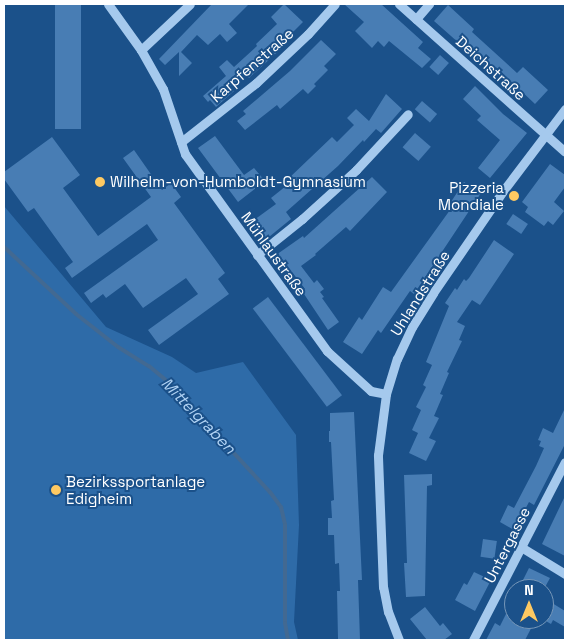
<!DOCTYPE html>
<html>
<head>
<meta charset="utf-8">
<style>
	body { margin:0 }
	#map { position:relative; width:569px; height:644px; overflow:hidden; background:#1b518a; font-family:"Space Grotesk",sans-serif }
	div>[style] { position:absolute }
	[style*='--x'] { left:calc(var(--x)*1px); top:calc(var(--y)*1px); width:calc(var(--w)*1px); rotate:calc(var(--a)*1deg) }
	.green>* { inset:0; background:#2e6ba8 }
	.stream>* { height:4px; margin:-2px; padding:0 2px; transform-origin:2px; border-radius:2px; background:#426992 }
	.building>* { inset:0; background:#487db4; transform-origin:0 0 }
	.minor>* { height:9px; margin:-4.5px; padding:0 4.5px; transform-origin:4.5px; border-radius:4.5px; background:#a5c9ed }
	.dots>* { width:14px; height:14px; translate:-50% -50%; box-sizing:border-box; border:2px solid #1b518a; border-radius:50% }
	span { translate:-50% -50%; white-space:nowrap; text-align:center; line-height:1.15; -webkit-text-stroke:4px #1b518a; paint-order:stroke }
	.street-label { font-size:15px; color:#fff }
	.poi-label { font-size:15px; color:#fff }
	.left { translate:0 -50%; text-align:left }
	.right { translate:-100% -50%; text-align:right }
	.water-label { font-size:16px; color:#b1d3f4; font-style:italic }
	.frame { position:absolute; inset:0; border:5px solid #fff; pointer-events:none }
	.north { position:absolute; left:504px; top:579px; width:50px; height:50px; box-sizing:border-box; background:#1b518a; border:1px solid #7697b9; border-radius:50%; rotate:0deg; font-size:14px; font-weight:700; line-height:20px; text-align:center; color:#fff }
	.north::after { content:''; display:block; margin:auto; width:18px; height:22px; background:#fec962; clip-path:polygon(50% 0,100% 100%,50% 72%,0 100%) }
</style>
</head>
<body>
<div id="map">
	<div class="green">
		<div style="clip-path:polygon(4px 206px,106px 327px,172px 357px,196px 373px,243px 362px,296px 435px,299px 525px,294px 622px,298px 640px,4px 640px)"></div>
	</div>
	<div class="stream">
		<div style="--x:4;--y:247;--w:98;--a:42.9"></div>
		<div style="--x:76;--y:314;--w:53;--a:38.2"></div>
		<div style="--x:118;--y:347;--w:36;--a:32"></div>
		<div style="--x:149;--y:366;--w:25;--a:40"></div>
		<div style="--x:168;--y:382;--w:150;--a:47.2"></div>
		<div style="--x:270;--y:492;--w:19;--a:54"></div>
		<div style="--x:281;--y:507;--w:18;--a:77"></div>
		<div style="--x:285;--y:525;--w:98;--a:90"></div>
		<div style="--x:285;--y:623;--w:17;--a:80"></div>
	</div>
	<div class="building">
		<div style="left:55px;top:4px;width:26px;height:125px"></div>
		<div style="clip-path:polygon(212px 4px,249px 4px,229px 24px,237px 33px,227px 42px,220px 34px,208px 45px,197px 35px,181px 52px,192px 63px,179px 76px,179px 52px,165px 65px,159px 59px)"></div>
		<div style="clip-path:polygon(284px 4px,303px 22px,280px 45px,283px 47px,249px 78px,245px 74px,230px 86px,234px 91px,216px 107px,210px 100px,208px 102px,203px 96px,226px 76px,219px 67px,227px 60px,234px 67px,257px 46px,256px 44px,277px 24px,271px 17px)"></div>
		<div style="clip-path:polygon(344px 4px,381px 4px,423px 42px,418px 48px,431px 59px,422px 68px,389px 41px,384px 47px,378px 41px,372px 48px,355px 31px,364px 22px)"></div>
		<div style="clip-path:polygon(448px 5px,474px 29px,472px 32px,517px 73px,523px 67px,548px 90px,535px 104px,499px 70px,494px 74px,434px 21px)"></div>
		<div style="clip-path:polygon(321px 40px,336px 54px,324px 66px,328px 70px,314px 84px,316px 86px,308px 94px,303px 89px,280px 109px,277px 105px,245px 130px,237px 121px,246px 114px,243px 111px,290px 71px)"></div>
		<div style="left:440px;top:55px;width:12px;height:16px;rotate:42deg"></div>
		<div style="clip-path:polygon(475px 86px,503px 114px,527px 133px,490px 178px,478px 168px,500px 140px,477px 120px,481px 116px,463px 99px)"></div>
		<div style="clip-path:polygon(386px 94px,402px 109px,381px 133px,376px 129px,364px 142px,363px 140px,338px 166px,286px 212px,291px 219px,264px 241px,250px 223px,276px 204px,271px 198px,291px 182px,288px 179px,332px 137px,337px 142px,354px 125px,347px 118px,356px 109px,369px 121px)"></div>
		<div style="left:422px;top:101px;width:20px;height:11px;rotate:41deg"></div>
		<div style="left:415px;top:133px;width:21px;height:19px;rotate:41deg"></div>
		<div style="clip-path:polygon(215px 136px,244px 175px,254px 168px,265px 181px,238px 202px,198px 148px)"></div>
		<div style="clip-path:polygon(52px 137px,80px 175px,63px 188px,98px 236px,151px 197px,123px 158px,134px 150px,162px 190px,171px 183px,181px 197px,174px 203px,225px 273px,218px 279px,229px 294px,159px 345px,148px 330px,198px 294px,186px 278px,143px 308px,125px 284px,106px 298px,103px 294px,91px 303px,84px 293px,158px 240px,147px 224px,72px 278px,65px 268px,73px 262px,34px 208px,28px 212px,4px 179px,4px 172px)"></div>
		<div style="clip-path:polygon(550px 164px,565px 175px,565px 187px,554px 202px,564px 211px,553px 225px,548px 221px,544px 226px,525px 212px,528px 207px,522px 202px)"></div>
		<div style="clip-path:polygon(372px 177px,387px 192px,350px 231px,346px 227px,315px 254px,316px 255px,301px 266px,314px 283px,317px 280px,324px 289px,320px 292px,324px 297px,322px 298px,339px 322px,328px 330px,302px 291px,305px 289px,292px 272px,289px 274px,276px 255px,303px 236px,304px 238px)"></div>
		<div style="clip-path:polygon(464px 182px,481px 193px,414px 294px,410px 291px,381px 333px,378px 330px,362px 354px,343px 342px,359px 317px,362px 320px,383px 287px,391px 292px,450px 210px,447px 208px)"></div>
		<div style="left:513px;top:214px;width:18px;height:12px;rotate:34deg"></div>
		<div style="clip-path:polygon(494px 240px,514px 254px,480px 305px,472px 300px,457px 322px,465px 326px,459px 340px,462px 341px,447px 372px,449px 373px,440px 394px,443px 395px,434px 416px,439px 418px,429px 438px,436px 441px,426px 461px,409px 453px,418px 433px,412px 430px,421px 410px,416px 407px,426px 387px,423px 385px,432px 365px,426px 362px,449px 306px,445px 303px,455px 288px,457px 290px,464px 279px,466px 281px,469px 278px)"></div>
		<div style="left:268px;top:297px;width:123px;height:19px;rotate:53deg"></div>
		<div style="clip-path:polygon(565px 408px,565px 444px,534px 505px,529px 502px,514px 530px,500px 522px,508px 505px,514px 508px,536px 466px,544px 448px,539px 446px,541px 441px,538px 440px,543px 428px,553px 433px)"></div>
		<div style="clip-path:polygon(354px 412px,362px 580px,358px 580px,360px 640px,342px 640px,338px 639px,337px 591px,340px 591px,339px 563px,335px 564px,334px 535px,328px 535px,328px 518px,332px 518px,331px 501px,334px 500px,331px 442px,329px 442px,329px 431px,330px 431px,330px 413px)"></div>
		<div style="clip-path:polygon(432px 474px,432px 485px,427px 486px,425px 596px,406px 597px,404px 563px,407px 563px,404px 475px)"></div>
		<div style="clip-path:polygon(565px 496px,565px 556px,542px 544px)"></div>
		<div style="left:483px;top:539px;width:14px;height:18px;rotate:8deg"></div>
		<div style="clip-path:polygon(529px 568px,550px 578px,544px 589px,526px 589px,520px 586px)"></div>
		<div style="clip-path:polygon(474px 572px,491px 580px,475px 611px,455px 600px,464px 583px,467px 585px)"></div>
		<div style="clip-path:polygon(514px 598px,514px 619px,536px 619px,525px 640px,486px 640px,495px 623px,500px 626px)"></div>
		<div style="clip-path:polygon(544px 598px,565px 611px,565px 627px,553px 620px,551px 624px,544px 620px)"></div>
		<div style="clip-path:polygon(425px 607px,440px 626px,443px 623px,452px 634px,444px 640px,427px 640px,410px 619px)"></div>
	</div>
	<div class="minor">
		<div style="--x:108;--y:4;--w:57;--a:54.3"></div>
		<div style="--x:141;--y:50;--w:45;--a:60.6"></div>
		<div style="--x:163;--y:89;--w:69;--a:71.3"></div>
		<div style="--x:185;--y:154;--w:243;--a:54.2"></div>
		<div style="--x:327;--y:351;--w:59;--a:42.3"></div>
		<div style="--x:371;--y:391;--w:15;--a:11"></div>
		<div style="--x:399;--y:4;--w:222;--a:41.7"></div>
		<div style="--x:416;--y:19;--w:20;--a:-49"></div>
		<div style="--x:141;--y:50;--w:67;--a:-43.2"></div>
		<div style="--x:181;--y:142;--w:95;--a:-38.2"></div>
		<div style="--x:256;--y:83;--w:71;--a:-43.3"></div>
		<div style="--x:308;--y:34;--w:40;--a:-48"></div>
		<div style="--x:257;--y:255;--w:58;--a:-38.7"></div>
		<div style="--x:302;--y:219;--w:73;--a:-42.2"></div>
		<div style="--x:356;--y:170;--w:76;--a:-47.1"></div>
		<div style="--x:521;--y:547;--w:52;--a:31.5"></div>
		<div style="--x:399;--y:640;--w:30;--a:-111"></div>
		<div style="--x:388;--y:612;--w:25;--a:-101"></div>
		<div style="--x:383;--y:587;--w:132;--a:-92.2"></div>
		<div style="--x:378;--y:455;--w:62;--a:-82.5"></div>
		<div style="--x:386;--y:394;--w:37;--a:-73"></div>
		<div style="--x:397;--y:359;--w:35;--a:-65"></div>
		<div style="--x:412;--y:327;--w:40;--a:-58"></div>
		<div style="--x:433;--y:293;--w:124;--a:-55.5"></div>
		<div style="--x:503;--y:191;--w:103;--a:-52.9"></div>
		<div style="--x:473;--y:640;--w:200;--a:-62.7"></div>
	</div>
	<div class="dots">
		<div style="left:100px;top:182px;background:#fec962"></div>
		<div style="left:514px;top:196px;background:#fec962"></div>
		<div style="left:56px;top:490px;background:#fec962"></div>
	</div>
	<div class="street-label">
		<span style="left:252px;top:65px;rotate:-41deg">Karpfenstraße</span>
		<span style="left:491px;top:68px;rotate:42deg">Deichstraße</span>
		<span style="left:274px;top:254px;rotate:54deg">Mühlaustraße</span>
		<span style="left:420px;top:293px;rotate:-58deg">Uhlandstraße</span>
		<span style="left:507px;top:545px;rotate:-63deg">Untergasse</span>
	</div>
	<div class="poi-label">
		<span class="left" style="left:110px;top:182px">Wilhelm-von-Humboldt-Gymnasium</span>
		<span class="right" style="left:504px;top:196px">Pizzeria<br>Mondiale</span>
		<span class="left" style="left:66px;top:490px">Bezirkssportanlage<br>Edigheim</span>
	</div>
	<div class="water-label">
		<span style="left:198px;top:416px;rotate:46deg">Mittelgraben</span>
	</div>
	<div class="frame"></div>
	<div class="north">N</div>
</div>
</body>
</html>
